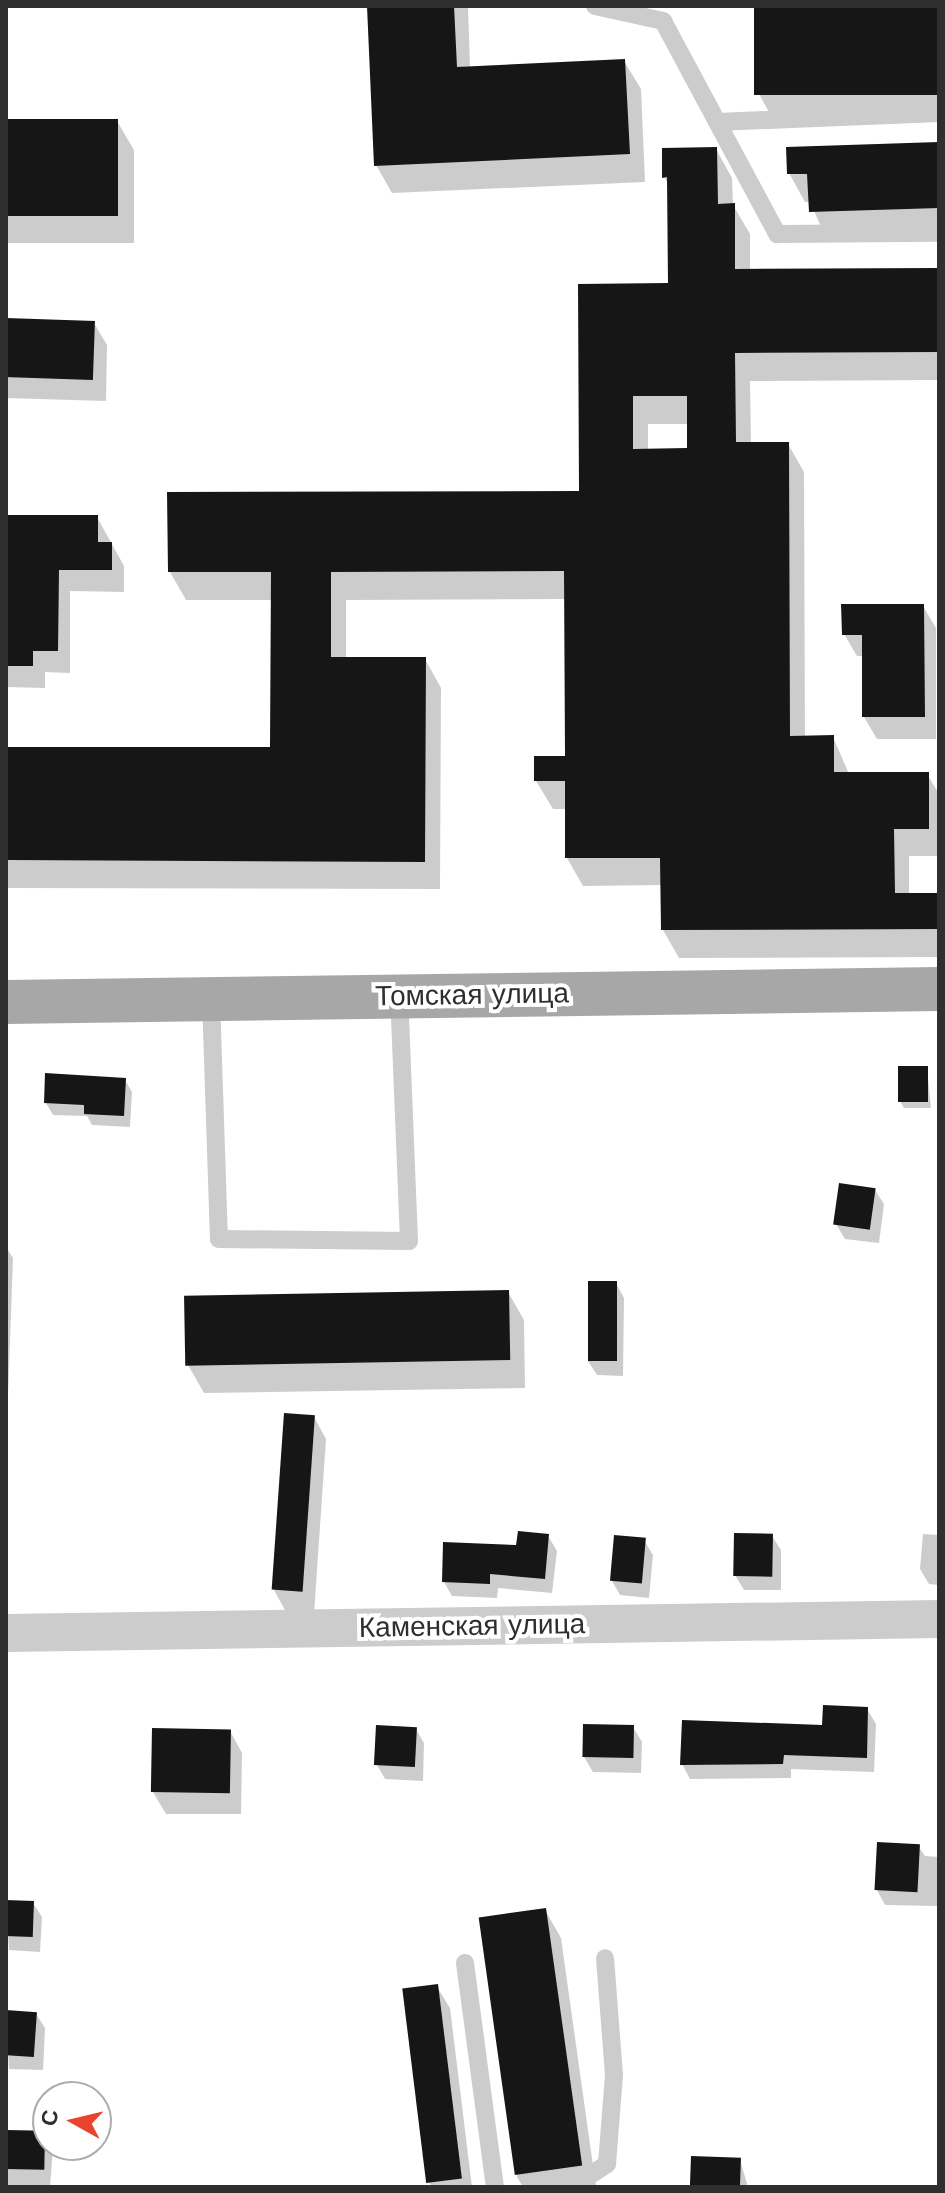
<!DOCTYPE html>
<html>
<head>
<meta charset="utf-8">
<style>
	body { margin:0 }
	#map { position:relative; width:945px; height:2193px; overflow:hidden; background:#fff; font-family:"Work Sans",sans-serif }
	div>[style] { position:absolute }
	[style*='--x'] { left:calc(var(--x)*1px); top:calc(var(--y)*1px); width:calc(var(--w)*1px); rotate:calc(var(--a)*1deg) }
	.shadow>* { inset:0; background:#0003 }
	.building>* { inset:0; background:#161616; transform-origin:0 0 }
	.service>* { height:18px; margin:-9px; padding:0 9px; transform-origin:9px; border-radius:9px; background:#ccc }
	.minor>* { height:38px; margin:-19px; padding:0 19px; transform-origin:19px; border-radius:19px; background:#ccc }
	.primary>* { height:44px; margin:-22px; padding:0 22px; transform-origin:22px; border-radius:22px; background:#a7a7a7 }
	span { translate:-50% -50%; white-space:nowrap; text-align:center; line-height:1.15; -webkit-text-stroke:8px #fff; paint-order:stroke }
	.street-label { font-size:28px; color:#2f2f2f }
	.frame { position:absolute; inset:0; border:8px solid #2f2f2f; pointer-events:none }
	.north { position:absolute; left:32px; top:2081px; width:80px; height:80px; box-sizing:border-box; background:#fff; border:2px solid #acacac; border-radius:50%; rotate:278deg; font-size:22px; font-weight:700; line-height:32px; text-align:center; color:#2f2f2f }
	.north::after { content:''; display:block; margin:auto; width:28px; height:36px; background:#e9442f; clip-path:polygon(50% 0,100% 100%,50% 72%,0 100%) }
</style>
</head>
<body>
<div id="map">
	<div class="shadow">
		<div style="clip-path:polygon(369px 6px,468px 6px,470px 68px,624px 61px,641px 89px,645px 182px,392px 193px,376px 165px)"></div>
		<div style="clip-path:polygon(756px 6px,939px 6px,939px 117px,775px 123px,759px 94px)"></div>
		<div style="clip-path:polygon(6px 121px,117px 121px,134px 150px,134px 243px,6px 243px)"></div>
		<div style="clip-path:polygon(939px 144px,939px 236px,827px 240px,810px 202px,805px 202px,789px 173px)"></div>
		<div style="clip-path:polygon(evenodd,716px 149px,732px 178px,733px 205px,750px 234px,750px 271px,939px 270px,939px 380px,750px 381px,751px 444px,788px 444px,804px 472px,805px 738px,833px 737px,849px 774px,927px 774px,939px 794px,939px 856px,909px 856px,909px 895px,939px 895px,939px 957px,679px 958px,663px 930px,663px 885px,583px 886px,567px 858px,567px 809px,553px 809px,536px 781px,567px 758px,566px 599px,346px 600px,346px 659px,425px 659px,441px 688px,440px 889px,6px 888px,6px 749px,272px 749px,273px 600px,186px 600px,170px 572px,581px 493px,670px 285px,670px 187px,664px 177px,716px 149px,648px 424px,689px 424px,689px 450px,648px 451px,648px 424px)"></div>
		<div style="clip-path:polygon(6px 320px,94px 323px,107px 345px,106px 401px,6px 398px)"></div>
		<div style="clip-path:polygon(6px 517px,97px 517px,124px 566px,124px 592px,70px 591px,70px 673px,45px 672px,45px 688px,6px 687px)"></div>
		<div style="clip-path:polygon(923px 606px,936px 628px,936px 739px,877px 739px,864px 717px,864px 656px,857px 656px,844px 634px)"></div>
		<div style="clip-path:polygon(927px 1068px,931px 1108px,904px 1108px,900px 1101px)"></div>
		<div style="clip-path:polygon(125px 1080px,132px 1092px,130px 1127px,92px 1125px,87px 1116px,53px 1115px,46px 1103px)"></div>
		<div style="clip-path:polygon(875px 1190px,884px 1204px,879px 1243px,845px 1239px,836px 1224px)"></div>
		<div style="clip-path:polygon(6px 1247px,13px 1258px,8px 1396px,6px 1396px)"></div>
		<div style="clip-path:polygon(616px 1283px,624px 1298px,623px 1376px,597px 1375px,588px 1361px)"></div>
		<div style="clip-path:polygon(508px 1292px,524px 1320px,525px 1388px,204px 1393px,188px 1365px)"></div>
		<div style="clip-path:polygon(314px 1417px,326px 1439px,314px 1614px,286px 1612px,274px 1590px)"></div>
		<div style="clip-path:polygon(923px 1534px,939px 1535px,939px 1585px,929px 1584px,920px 1569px)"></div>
		<div style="clip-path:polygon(548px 1536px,557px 1551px,552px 1593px,498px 1588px,497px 1598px,452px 1596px,444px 1582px)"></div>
		<div style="clip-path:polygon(772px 1536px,781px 1550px,781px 1590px,744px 1590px,735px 1575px)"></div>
		<div style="clip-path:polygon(644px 1540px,653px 1555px,649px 1598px,620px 1595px,612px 1581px)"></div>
		<div style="clip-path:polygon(867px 1709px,876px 1724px,874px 1772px,791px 1769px,791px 1778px,690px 1779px,682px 1764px,824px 1727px)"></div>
		<div style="clip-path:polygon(633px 1727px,642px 1742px,641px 1773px,593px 1772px,584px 1757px)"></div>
		<div style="clip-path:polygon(416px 1729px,424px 1743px,423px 1781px,385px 1779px,377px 1765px)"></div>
		<div style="clip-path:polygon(230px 1731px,242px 1753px,241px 1814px,166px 1814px,153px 1792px)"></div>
		<div style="clip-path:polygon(918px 1846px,925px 1856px,939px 1857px,939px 1906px,885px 1905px,877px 1890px)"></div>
		<div style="clip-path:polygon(6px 1902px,33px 1903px,42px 1917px,40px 1952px,9px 1950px)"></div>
		<div style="clip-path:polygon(545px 1910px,561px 1938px,596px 2187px,523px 2187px,517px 2177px)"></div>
		<div style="clip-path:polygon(437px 1987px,450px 2008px,472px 2187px,432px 2187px,429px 2182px,405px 1991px)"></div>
		<div style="clip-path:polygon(6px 2012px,36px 2014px,45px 2028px,43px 2070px,9px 2069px)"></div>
		<div style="clip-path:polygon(6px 2132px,44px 2133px,53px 2148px,50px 2187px,6px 2187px)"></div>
		<div style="clip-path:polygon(740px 2160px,748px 2187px,691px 2187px)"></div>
	</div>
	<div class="building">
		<div style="clip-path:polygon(367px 6px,454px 6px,457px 67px,625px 59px,630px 154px,374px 166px)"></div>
		<div style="left:754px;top:6px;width:185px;height:89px"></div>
		<div style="left:6px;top:119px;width:112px;height:97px"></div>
		<div style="clip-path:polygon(939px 142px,939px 208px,809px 212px,807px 174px,787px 174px,786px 147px)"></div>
		<div style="clip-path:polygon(evenodd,717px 147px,718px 204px,735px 203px,735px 269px,939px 268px,939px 352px,735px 353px,736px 442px,789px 442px,790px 736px,834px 735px,834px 772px,929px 772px,929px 829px,894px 829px,895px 893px,939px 893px,939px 929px,661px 930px,660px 858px,565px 858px,565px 781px,534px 781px,534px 756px,565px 756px,564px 571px,331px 572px,331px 657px,426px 657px,425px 862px,6px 860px,6px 747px,270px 747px,271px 572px,168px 572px,167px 492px,579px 491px,578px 284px,668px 283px,667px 177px,662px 178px,662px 148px,717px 147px,633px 396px,687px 396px,687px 448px,633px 449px,633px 396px)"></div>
		<div style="left:6px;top:318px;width:89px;height:59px;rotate:2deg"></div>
		<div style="clip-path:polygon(6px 515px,98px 515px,98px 542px,112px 542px,112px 570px,59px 570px,58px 651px,33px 651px,33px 666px,6px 666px)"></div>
		<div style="clip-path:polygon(841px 604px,924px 604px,925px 717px,862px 717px,862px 635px,842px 635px)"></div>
		<div style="left:898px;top:1066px;width:30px;height:36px"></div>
		<div style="clip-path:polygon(45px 1073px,126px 1078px,124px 1116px,84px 1114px,84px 1105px,44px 1103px)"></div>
		<div style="left:839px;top:1183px;width:37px;height:42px;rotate:8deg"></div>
		<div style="left:588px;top:1281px;width:29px;height:80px"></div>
		<div style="left:509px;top:1290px;width:70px;height:325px;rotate:89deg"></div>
		<div style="left:284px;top:1413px;width:31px;height:177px;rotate:4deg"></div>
		<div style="clip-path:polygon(518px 1531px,549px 1534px,545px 1579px,490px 1574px,490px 1584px,442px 1582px,443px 1542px,516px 1545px)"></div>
		<div style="left:734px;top:1533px;width:39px;height:43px;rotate:1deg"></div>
		<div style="left:614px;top:1535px;width:32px;height:46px;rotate:5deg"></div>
		<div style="clip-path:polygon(823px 1705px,868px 1707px,867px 1758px,784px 1755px,783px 1764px,680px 1765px,682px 1720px,822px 1725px)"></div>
		<div style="left:583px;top:1724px;width:51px;height:33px;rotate:1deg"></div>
		<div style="left:376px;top:1725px;width:41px;height:40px;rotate:3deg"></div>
		<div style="left:152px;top:1728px;width:79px;height:64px;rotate:1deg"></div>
		<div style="left:877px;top:1842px;width:43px;height:48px;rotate:3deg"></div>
		<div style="left:6px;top:1900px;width:28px;height:36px;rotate:2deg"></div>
		<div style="left:546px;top:1908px;width:260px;height:68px;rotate:82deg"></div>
		<div style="left:438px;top:1984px;width:196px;height:36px;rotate:83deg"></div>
		<div style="left:6px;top:2010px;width:31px;height:45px;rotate:4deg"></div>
		<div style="left:6px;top:2130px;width:39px;height:39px;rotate:1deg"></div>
		<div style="left:691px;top:2156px;width:50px;height:31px;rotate:2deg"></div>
	</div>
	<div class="service">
		<div style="--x:595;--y:6;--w:70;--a:12.4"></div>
		<div style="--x:663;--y:21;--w:242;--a:61.8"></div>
		<div style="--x:777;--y:234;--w:162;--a:-0.4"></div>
		<div style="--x:717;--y:122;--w:222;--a:-2.3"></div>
		<div style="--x:211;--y:999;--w:240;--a:88.1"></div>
		<div style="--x:219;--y:1239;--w:190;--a:0.6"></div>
		<div style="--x:409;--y:1241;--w:245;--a:-92.3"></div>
		<div style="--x:465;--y:1963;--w:226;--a:82.4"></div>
		<div style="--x:572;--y:2187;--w:42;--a:-33.3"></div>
		<div style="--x:607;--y:2164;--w:89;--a:-85.5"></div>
		<div style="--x:614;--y:2075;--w:117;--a:-94.4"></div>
	</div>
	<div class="minor">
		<div style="--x:6;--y:1633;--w:933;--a:-0.86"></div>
	</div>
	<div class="primary">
		<div style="--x:6;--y:1002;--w:933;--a:-0.8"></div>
	</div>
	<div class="street-label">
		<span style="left:472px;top:995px;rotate:-1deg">Томская улица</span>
		<span style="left:472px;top:1626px;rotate:-1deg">Каменская улица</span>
	</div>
	<div class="frame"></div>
	<div class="north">С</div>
</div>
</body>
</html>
